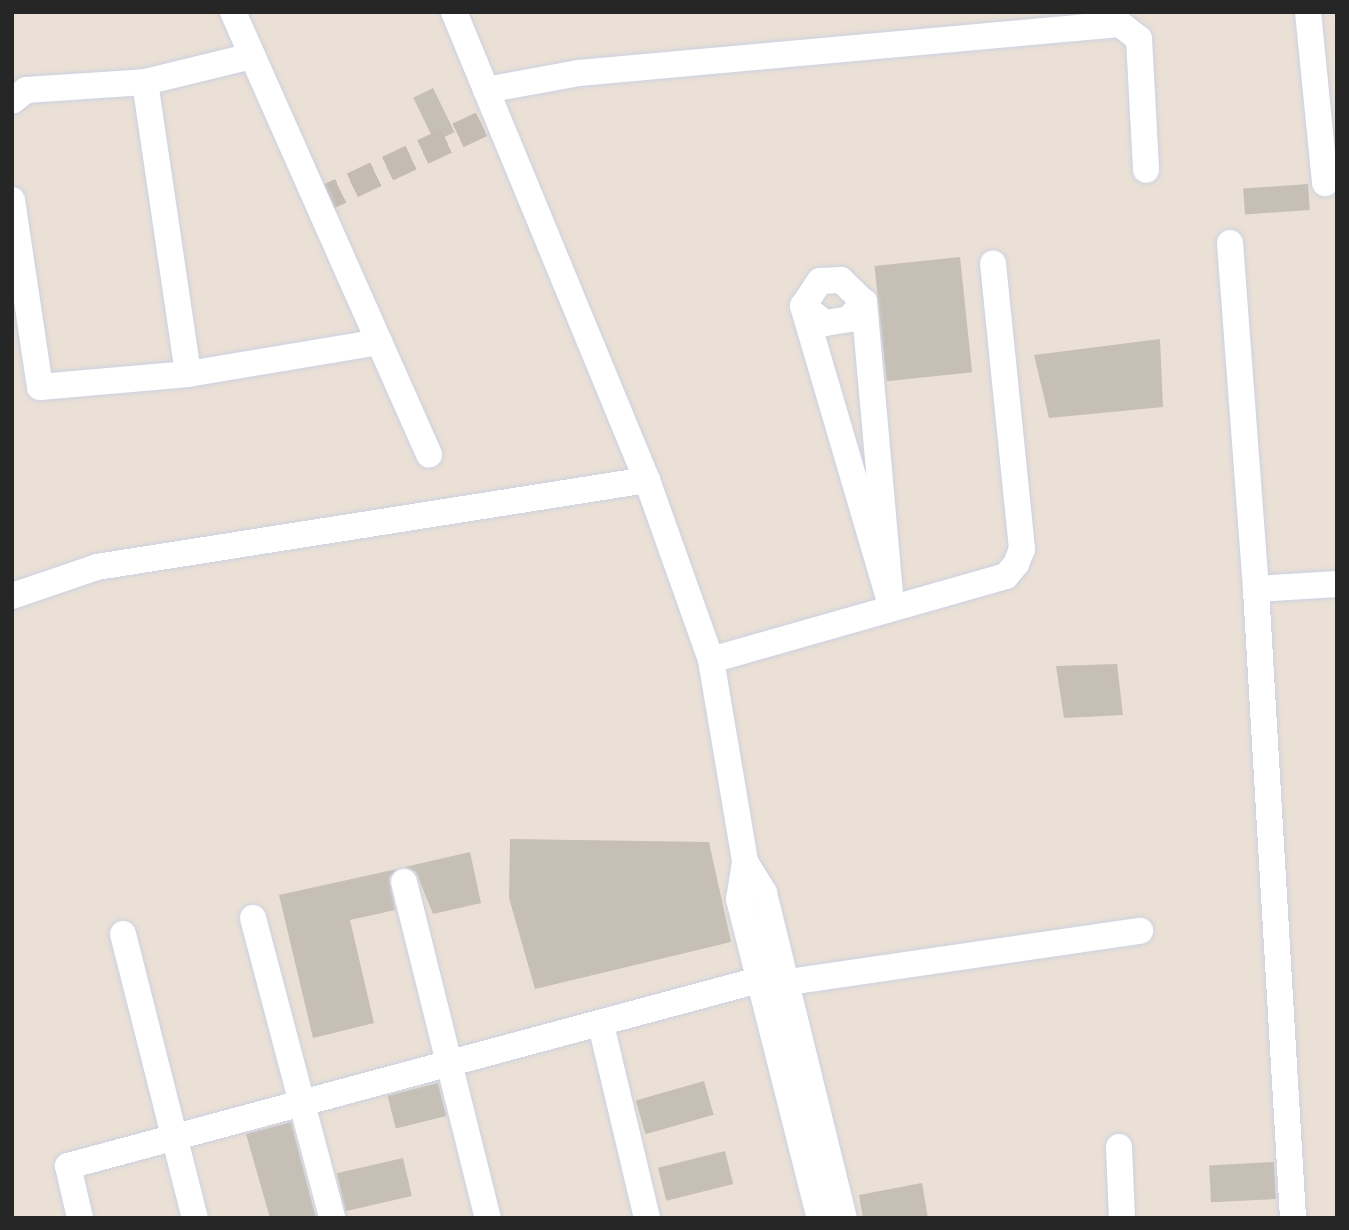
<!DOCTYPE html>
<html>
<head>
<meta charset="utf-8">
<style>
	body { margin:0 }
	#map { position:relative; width:1349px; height:1230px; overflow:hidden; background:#ebe0d5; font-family:Commissioner,sans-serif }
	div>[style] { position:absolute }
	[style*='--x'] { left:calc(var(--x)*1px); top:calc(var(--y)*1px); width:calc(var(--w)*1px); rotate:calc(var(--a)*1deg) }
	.building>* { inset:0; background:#c5bfb5; transform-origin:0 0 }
	.minor-tunnel>* { height:26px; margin-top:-13px; transform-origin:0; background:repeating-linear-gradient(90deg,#c4bbb2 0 26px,transparent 0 39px) }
	.roads { filter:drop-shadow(0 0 2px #cbd1e2) drop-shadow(0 0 2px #cbd1e2) }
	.minor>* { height:26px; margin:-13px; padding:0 13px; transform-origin:13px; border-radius:13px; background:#fff }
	span { translate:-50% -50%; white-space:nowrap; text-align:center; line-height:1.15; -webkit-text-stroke:5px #fff; paint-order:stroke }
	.frame { position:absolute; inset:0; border:14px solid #262626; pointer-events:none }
</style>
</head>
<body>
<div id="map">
	<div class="building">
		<div style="left:433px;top:88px;width:49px;height:22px;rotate:64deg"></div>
		<div style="left:1308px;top:184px;width:26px;height:65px;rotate:86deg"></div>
		<div style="left:960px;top:257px;width:116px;height:86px;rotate:84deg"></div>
		<div style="clip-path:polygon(1160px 339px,1163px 407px,1049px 418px,1034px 355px)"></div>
		<div style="clip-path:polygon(1117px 664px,1123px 715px,1064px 718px,1056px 666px)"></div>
		<div style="clip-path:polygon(510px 839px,709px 842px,731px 942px,535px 989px,509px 898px)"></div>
		<div style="clip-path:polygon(470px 852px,481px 903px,433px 914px,416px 872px,405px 867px)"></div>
		<div style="clip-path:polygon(397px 869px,389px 878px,395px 910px,350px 920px,374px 1023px,313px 1038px,279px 895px)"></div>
		<div style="left:704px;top:1081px;width:35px;height:71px;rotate:74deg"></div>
		<div style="left:438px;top:1083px;width:34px;height:52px;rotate:76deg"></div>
		<div style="clip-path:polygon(291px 1122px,316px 1218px,270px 1218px,246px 1134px)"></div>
		<div style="left:725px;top:1151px;width:34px;height:69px;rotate:76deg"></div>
		<div style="left:403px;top:1158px;width:39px;height:68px;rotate:77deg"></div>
		<div style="left:1274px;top:1162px;width:37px;height:65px;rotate:87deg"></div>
		<div style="clip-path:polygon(922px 1183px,928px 1218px,863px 1218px,859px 1195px)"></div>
	</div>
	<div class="minor-tunnel">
		<div style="--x:317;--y:202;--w:199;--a:-25.3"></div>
	</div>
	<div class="roads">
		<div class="minor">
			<div style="--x:233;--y:12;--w:484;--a:66.1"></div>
			<div style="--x:454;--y:12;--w:506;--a:67.59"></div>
			<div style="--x:647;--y:480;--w:191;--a:70.4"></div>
			<div style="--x:711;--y:660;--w:205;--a:80.4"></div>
			<div style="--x:745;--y:862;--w:37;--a:99"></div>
			<div style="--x:739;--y:899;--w:329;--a:75.8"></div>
			<div style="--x:1308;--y:12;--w:172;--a:84.3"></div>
			<div style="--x:145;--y:82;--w:110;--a:-13.7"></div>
			<div style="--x:486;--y:90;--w:95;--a:-10.4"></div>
			<div style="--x:579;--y:73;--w:543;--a:-5.18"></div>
			<div style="--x:1120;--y:24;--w:24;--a:38"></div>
			<div style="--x:1139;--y:39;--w:131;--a:86.9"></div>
			<div style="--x:12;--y:101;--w:18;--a:-38"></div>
			<div style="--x:26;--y:90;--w:119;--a:-3.8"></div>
			<div style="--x:145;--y:82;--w:295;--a:81.6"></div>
			<div style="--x:12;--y:200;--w:189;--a:81.5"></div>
			<div style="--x:40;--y:387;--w:149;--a:-5"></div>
			<div style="--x:188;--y:374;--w:194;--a:-9.5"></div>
			<div style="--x:1230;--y:243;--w:347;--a:85.7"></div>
			<div style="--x:841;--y:280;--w:32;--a:44"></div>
			<div style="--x:864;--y:302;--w:304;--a:84.9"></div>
			<div style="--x:891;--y:605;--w:312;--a:-106.4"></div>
			<div style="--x:803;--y:306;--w:30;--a:-56"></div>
			<div style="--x:820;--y:281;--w:21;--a:-3"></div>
			<div style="--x:803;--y:306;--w:28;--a:38"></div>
			<div style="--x:825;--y:323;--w:24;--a:-9"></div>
			<div style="--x:849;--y:319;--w:23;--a:-49"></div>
			<div style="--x:12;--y:596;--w:90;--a:-18.8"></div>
			<div style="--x:97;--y:567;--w:557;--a:-8.99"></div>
			<div style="--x:711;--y:660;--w:307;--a:-15.9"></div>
			<div style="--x:1006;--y:576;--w:16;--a:-50"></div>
			<div style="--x:1016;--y:564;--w:16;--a:-68"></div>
			<div style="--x:1022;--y:549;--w:287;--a:-95.8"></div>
			<div style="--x:745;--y:862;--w:36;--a:58"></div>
			<div style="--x:764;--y:893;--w:335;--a:76.2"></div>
			<div style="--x:404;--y:882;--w:346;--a:76"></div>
			<div style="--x:253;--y:918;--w:310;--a:75.2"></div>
			<div style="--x:123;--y:934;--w:293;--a:75.8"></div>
			<div style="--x:782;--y:983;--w:362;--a:-8.3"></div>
			<div style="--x:601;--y:1025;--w:198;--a:76.6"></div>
			<div style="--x:1119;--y:1147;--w:71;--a:87.6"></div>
			<div style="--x:80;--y:1218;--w:53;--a:-103"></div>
			<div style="--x:68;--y:1166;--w:716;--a:-15.07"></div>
			<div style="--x:1293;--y:1218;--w:630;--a:-93.37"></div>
			<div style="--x:1256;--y:589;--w:81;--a:-3.5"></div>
		</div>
	</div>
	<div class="frame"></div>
</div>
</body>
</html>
